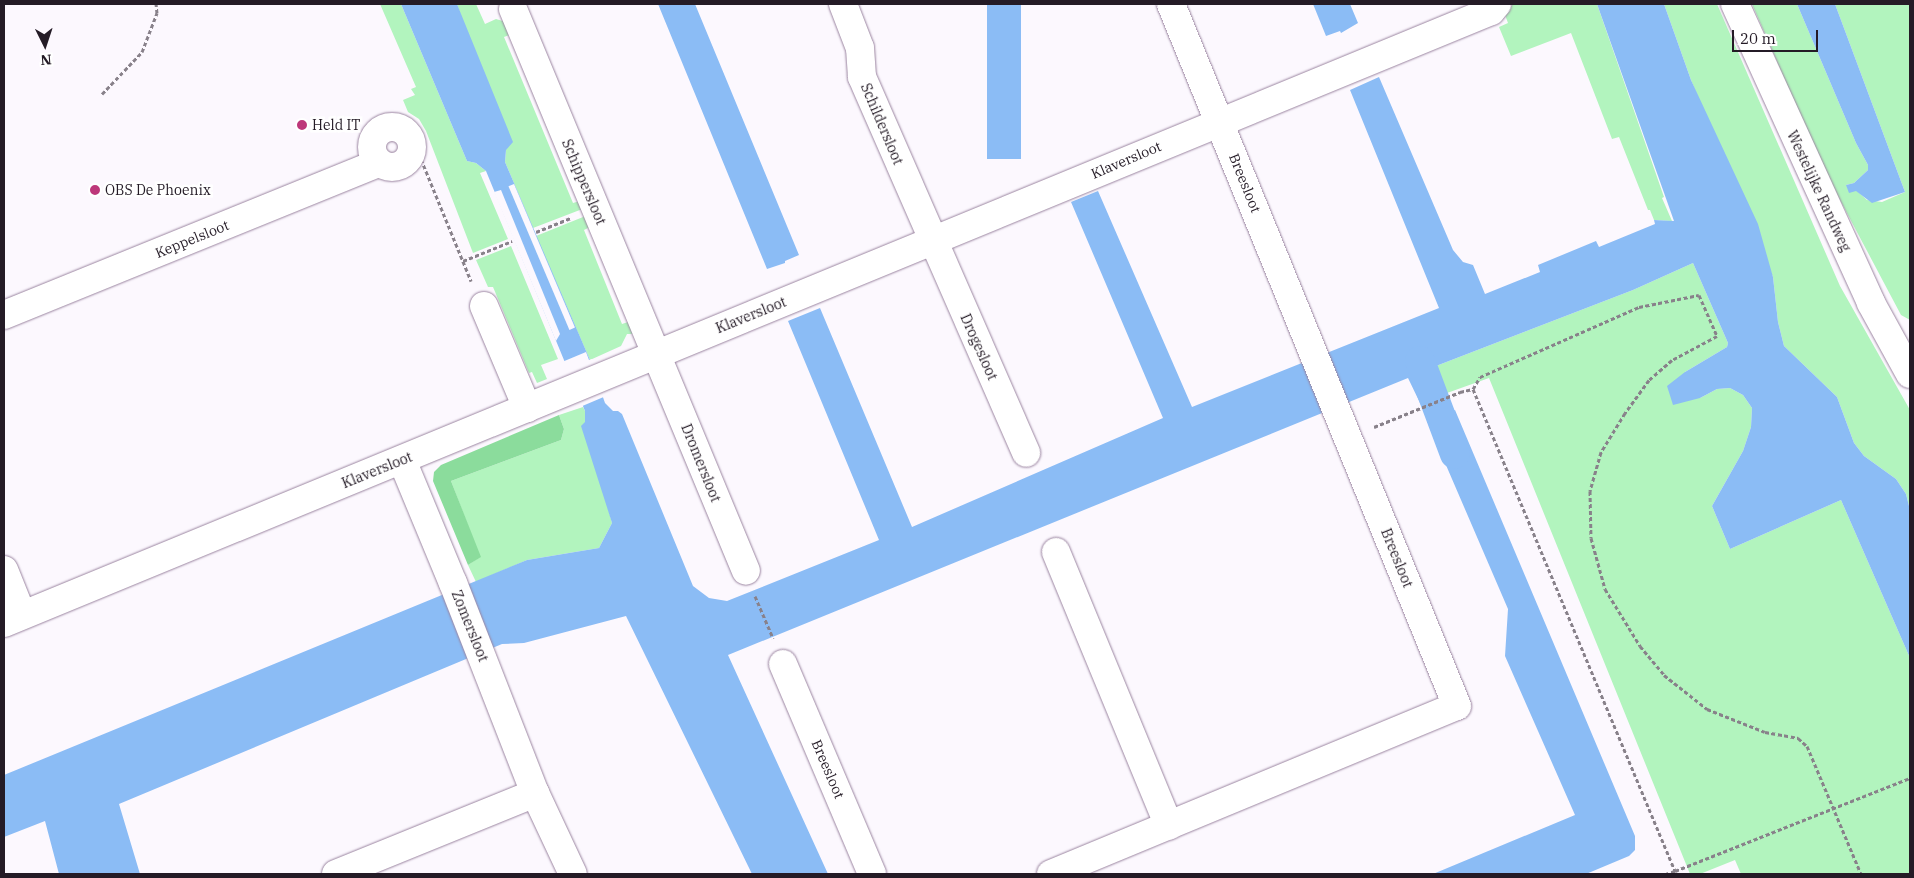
<!DOCTYPE html>
<html>
<head>
<meta charset="utf-8">
<style>
	body { margin:0 }
	#map { position:relative; width:1914px; height:878px; overflow:hidden; background:#fcf8fe; font-family:"IBM Plex Serif",serif }
	div>[style] { position:absolute }
	[style*='--x'] { left:calc(var(--x)*1px); top:calc(var(--y)*1px); width:calc(var(--w)*1px); rotate:calc(var(--a)*1deg) }
	.green>* { inset:0; background:#b2f4be }
	.forest>* { inset:0; background:#8bdc9c }
	.water>* { inset:0; background:#8bbcf5; transform-origin:0 0 }
	.pier>* { inset:0; background:#fcf8fe; transform-origin:0 0 }
	.canal>* { height:30px; margin:-15px; padding:0 15px; transform-origin:15px; border-radius:15px; background:#8bbcf5 }
	.path>* { height:3px; margin-top:-1.5px; transform-origin:0; background:repeating-linear-gradient(90deg,#88818a 0 4px,transparent 0 6.5px) }
	.roads { filter:drop-shadow(0 0 1px #9a84a0) drop-shadow(0 0 1px #9a84a0) }
	.minor>* { height:28px; margin:-14px; padding:0 14px; transform-origin:14px; border-radius:14px; background:#fff }
	.minor>.ring { margin:-14px; padding:0; box-sizing:content-box; background:none; border:28px solid #fff; border-radius:50% }
	.tertiary>* { height:28px; margin:-14px; padding:0 14px; transform-origin:14px; border-radius:14px; background:#fff }
	.dots>* { width:14px; height:14px; translate:-50% -50%; box-sizing:border-box; border:2px solid #fff; border-radius:50% }
	span { translate:-50% -50%; white-space:nowrap; text-align:center; line-height:1.15; -webkit-text-stroke:5px #fff; paint-order:stroke }
	.street-label { font-size:14px; color:#241b26 }
	.poi-label { font-size:14px; color:#241b26 }
	.left { translate:0 -50%; text-align:left }
	.frame { position:absolute; inset:0; border:5px solid #241b26; pointer-events:none }
	.north { position:absolute; left:20px; top:20px; width:50px; height:50px; -webkit-text-stroke:4px #fff; paint-order:stroke; rotate:176deg; font-size:14px; font-weight:700; line-height:20px; text-align:center; color:#241b26 }
	.north::after { content:''; display:block; margin:auto; width:18px; height:22px; background:#241b26; clip-path:polygon(50% 0,100% 100%,50% 72%,0 100%) }
	.scale { position:absolute; left:1732px; top:30px; width:86px; height:22px; box-sizing:border-box; border:2px solid #241b26; border-top:0; padding-left:6px; font-size:15px; line-height:18px; white-space:nowrap; color:#241b26; -webkit-text-stroke:4px #fff; paint-order:stroke }
</style>
</head>
<body>
<div id="map">
	<div class="green">
		<div style="clip-path:polygon(380px 4px,401px 4px,467px 161px,476px 163px,486px 171px,480px 173px,508px 239px,473px 253px,426px 131px,419px 119px,408px 112px,403px 100px,415px 95px,411px 89px,416px 87px)"></div>
		<div style="clip-path:polygon(457px 4px,476px 4px,485px 24px,496px 19px,506px 22px,512px 34px,504px 37px,573px 203px,580px 201px,585px 208px,533px 228px,505px 162px,506px 150px)"></div>
		<div style="clip-path:polygon(1513px 4px,1597px 4px,1664px 197px,1662px 198px,1672px 221px,1654px 220px,1650px 210px,1648px 210px,1619px 137px,1612px 139px,1571px 33px,1511px 56px,1499px 27px,1508px 23px,1505px 15px)"></div>
		<div style="clip-path:polygon(1664px 4px,1717px 4px,1840px 286px,1910px 410px,1910px 510px,1906px 494px,1896px 479px,1864px 456px,1854px 443px,1837px 397px,1784px 346px,1778px 322px,1773px 277px,1691px 80px)"></div>
		<div style="clip-path:polygon(1752px 4px,1797px 4px,1856px 143px,1868px 165px,1868px 170px,1854px 183px,1846px 185px,1856px 190px,1867px 200px,1882px 202px,1905px 192px,1835px 4px,1910px 4px,1910px 320px,1901px 315px,1840px 200px,1801px 117px)"></div>
		<div style="clip-path:polygon(588px 215px,590px 227px,584px 230px,622px 324px,631px 321px,636px 334px,627px 334px,621px 346px,590px 360px,536px 236px)"></div>
		<div style="clip-path:polygon(511px 246px,558px 359px,541px 365px,547px 379px,537px 383px,532px 372px,529px 373px,493px 287px,488px 287px,476px 260px)"></div>
		<div style="clip-path:polygon(1693px 263px,1728px 343px,1727px 347px,1685px 372px,1700px 398px,1717px 389px,1730px 388px,1743px 395px,1752px 408px,1751px 427px,1743px 451px,1712px 506px,1730px 549px,1841px 500px,1910px 658px,1910px 874px,1741px 874px,1735px 860px,1700px 874px,1690px 874px,1489px 378px,1447px 393px,1436px 366px,1633px 290px)"></div>
		<div style="clip-path:polygon(583px 407px,585px 411px,585px 422px,612px 523px,599px 548px,527px 560px,476px 582px,468px 565px,480px 557px,451px 481px,561px 440px,564px 429px,559px 415px)"></div>
	</div>
	<div class="forest">
		<div style="clip-path:polygon(559px 415px,564px 429px,561px 440px,451px 481px,481px 557px,468px 565px,433px 481px,434px 472px,441px 465px)"></div>
	</div>
	<div class="water">
		<div style="clip-path:polygon(401px 4px,457px 4px,513px 142px,506px 150px,505px 162px,590px 360px,605px 403px,613px 411px,618px 411px,622px 414px,693px 586px,709px 598px,727px 601px,879px 540px,788px 321px,820px 308px,912px 527px,1163px 418px,1071px 202px,1098px 191px,1192px 407px,1439px 308px,1350px 90px,1379px 77px,1453px 250px,1463px 262px,1473px 265px,1485px 294px,1540px 272px,1538px 265px,1596px 241px,1599px 247px,1655px 224px,1654px 220px,1674px 221px,1597px 4px,1664px 4px,1691px 80px,1758px 224px,1773px 277px,1778px 322px,1784px 346px,1837px 397px,1854px 443px,1864px 456px,1896px 479px,1906px 494px,1910px 510px,1910px 658px,1841px 500px,1730px 549px,1712px 506px,1743px 451px,1751px 427px,1752px 408px,1743px 395px,1730px 388px,1717px 389px,1700px 398px,1673px 405px,1667px 386px,1685px 372px,1727px 347px,1728px 343px,1693px 263px,1633px 290px,1436px 366px,1447px 393px,1421px 405px,1408px 378px,728px 655px,828px 874px,752px 874px,626px 616px,524px 643px,502px 644px,119px 804px,140px 874px,59px 874px,45px 821px,4px 837px,4px 775px,527px 560px,599px 548px,612px 523px,581px 426px,585px 422px,585px 411px,486px 171px,476px 163px,467px 161px)"></div>
		<div style="clip-path:polygon(658px 4px,695px 4px,799px 255px,785px 261px,785px 263px,767px 269px)"></div>
		<div style="left:987px;top:4px;width:34px;height:155px"></div>
		<div style="clip-path:polygon(1313px 4px,1350px 4px,1358px 23px,1341px 33px,1340px 31px,1326px 36px)"></div>
		<div style="clip-path:polygon(1797px 4px,1835px 4px,1905px 192px,1872px 203px,1856px 191px,1849px 193px,1846px 185px,1854px 183px,1868px 170px,1868px 165px,1856px 143px)"></div>
		<div style="clip-path:polygon(1455px 410px,1635px 836px,1635px 850px,1629px 856px,1586px 874px,1433px 874px,1575px 815px,1505px 656px,1508px 609px,1427px 421px)"></div>
	</div>
	<div class="pier">
		<div style="left:514px;top:184px;width:156px;height:6px;rotate:67deg"></div>
		<div style="clip-path:polygon(501px 190px,560px 334px,556px 341px,494px 192px)"></div>
		<div style="clip-path:polygon(586px 352px,589px 360px,592px 359px,606px 396px,580px 407px,562px 362px)"></div>
	</div>
	<div class="canal">
		<div style="--x:1420;--y:361;--w:99;--a:69.4"></div>
	</div>
	<div class="path">
		<div style="--x:102;--y:94;--w:58;--a:-46.4"></div>
		<div style="--x:142;--y:52;--w:42;--a:-69"></div>
		<div style="--x:157;--y:13;--w:9;--a:-96"></div>
		<div style="--x:413;--y:147;--w:14;--a:56"></div>
		<div style="--x:421;--y:159;--w:132;--a:67.7"></div>
		<div style="--x:536;--y:232;--w:38;--a:-22"></div>
		<div style="--x:463;--y:261;--w:53;--a:-22.2"></div>
		<div style="--x:1473;--y:389;--w:523;--a:67.26"></div>
		<div style="--x:1675;--y:871;--w:9;--a:162"></div>
		<div style="--x:1374;--y:427;--w:93;--a:-22.1"></div>
		<div style="--x:1460;--y:392;--w:13;--a:-13"></div>
		<div style="--x:1473;--y:389;--w:14;--a:-60"></div>
		<div style="--x:1480;--y:377;--w:174;--a:-23.8"></div>
		<div style="--x:1639;--y:307;--w:61;--a:-11.3"></div>
		<div style="--x:1699;--y:295;--w:45;--a:66.3"></div>
		<div style="--x:1717;--y:336;--w:51;--a:151.9"></div>
		<div style="--x:1672;--y:360;--w:30;--a:139"></div>
		<div style="--x:1649;--y:380;--w:41;--a:126"></div>
		<div style="--x:1625;--y:413;--w:46;--a:121.6"></div>
		<div style="--x:1601;--y:452;--w:41;--a:105.8"></div>
		<div style="--x:1590;--y:491;--w:47;--a:88.8"></div>
		<div style="--x:1591;--y:538;--w:53;--a:74.6"></div>
		<div style="--x:1605;--y:589;--w:67;--a:58.4"></div>
		<div style="--x:1640;--y:646;--w:38;--a:50"></div>
		<div style="--x:1664;--y:675;--w:55;--a:38.3"></div>
		<div style="--x:1707;--y:709;--w:62;--a:21.6"></div>
		<div style="--x:1765;--y:732;--w:34;--a:10"></div>
		<div style="--x:1798;--y:738;--w:12;--a:42"></div>
		<div style="--x:1807;--y:746;--w:139;--a:67.1"></div>
		<div style="--x:755;--y:596;--w:46;--a:66.8"></div>
		<div style="--x:1675;--y:871;--w:253;--a:-21.6"></div>
	</div>
	<div class="roads">
		<div class="minor">
			<div style="--x:843;--y:4;--w:47;--a:68.9"></div>
			<div style="--x:860;--y:48;--w:29;--a:86"></div>
			<div style="--x:862;--y:77;--w:410;--a:66.4"></div>
			<div style="--x:513;--y:9;--w:608;--a:67.48"></div>
			<div class="ring" style="left:372px;top:127px;width:12px;height:12px"></div>
			<div style="--x:484;--y:306;--w:111;--a:67.1"></div>
			<div style="--x:4;--y:315;--w:405;--a:-22.1"></div>
			<div style="--x:402;--y:460;--w:133;--a:67.5"></div>
			<div style="--x:453;--y:583;--w:225;--a:68.7"></div>
			<div style="--x:535;--y:793;--w:89;--a:64.9"></div>
			<div style="--x:1056;--y:552;--w:296;--a:67.6"></div>
			<div style="--x:4;--y:570;--w:48;--a:68.2"></div>
			<div style="--x:4;--y:623;--w:1608;--a:-22.37"></div>
			<div style="--x:1491;--y:11;--w:9;--a:-49"></div>
			<div style="--x:783;--y:664;--w:228;--a:67"></div>
			<div style="--x:336;--y:874;--w:215;--a:-22.1"></div>
			<div style="--x:1051;--y:874;--w:439;--a:-22.5"></div>
			<div style="--x:1457;--y:706;--w:758;--a:-112.17"></div>
		</div>
		<div class="tertiary">
			<div style="--x:1735;--y:4;--w:328;--a:65.5"></div>
			<div style="--x:1871;--y:303;--w:81;--a:61.2"></div>
		</div>
	</div>
	<div class="dots">
		<div style="left:302px;top:125px;background:#bd377a"></div>
		<div style="left:95px;top:190px;background:#bd377a"></div>
	</div>
	<div class="street-label">
		<span style="left:882px;top:124px;rotate:67deg">Schildersloot</span>
		<span style="left:1126px;top:160px;rotate:-23deg">Klaversloot</span>
		<span style="left:584px;top:182px;rotate:67deg">Schippersloot</span>
		<span style="left:1245px;top:183px;rotate:68deg">Breesloot</span>
		<span style="left:1819px;top:191px;rotate:65deg">Westelijke Randweg</span>
		<span style="left:192px;top:239px;rotate:-22deg">Keppelsloot</span>
		<span style="left:751px;top:315px;rotate:-22deg">Klaversloot</span>
		<span style="left:979px;top:347px;rotate:66deg">Drogesloot</span>
		<span style="left:701px;top:463px;rotate:68deg">Dromersloot</span>
		<span style="left:377px;top:470px;rotate:-22deg">Klaversloot</span>
		<span style="left:1397px;top:558px;rotate:68deg">Breesloot</span>
		<span style="left:470px;top:626px;rotate:68deg">Zomersloot</span>
		<span style="left:828px;top:769px;rotate:67deg">Breesloot</span>
	</div>
	<div class="poi-label">
		<span class="left" style="left:312px;top:125px">Held IT</span>
		<span class="left" style="left:105px;top:190px">OBS De Phoenix</span>
	</div>
	<div class="frame"></div>
	<div class="north">N</div>
	<div class="scale">20 m</div>
</div>
</body>
</html>
